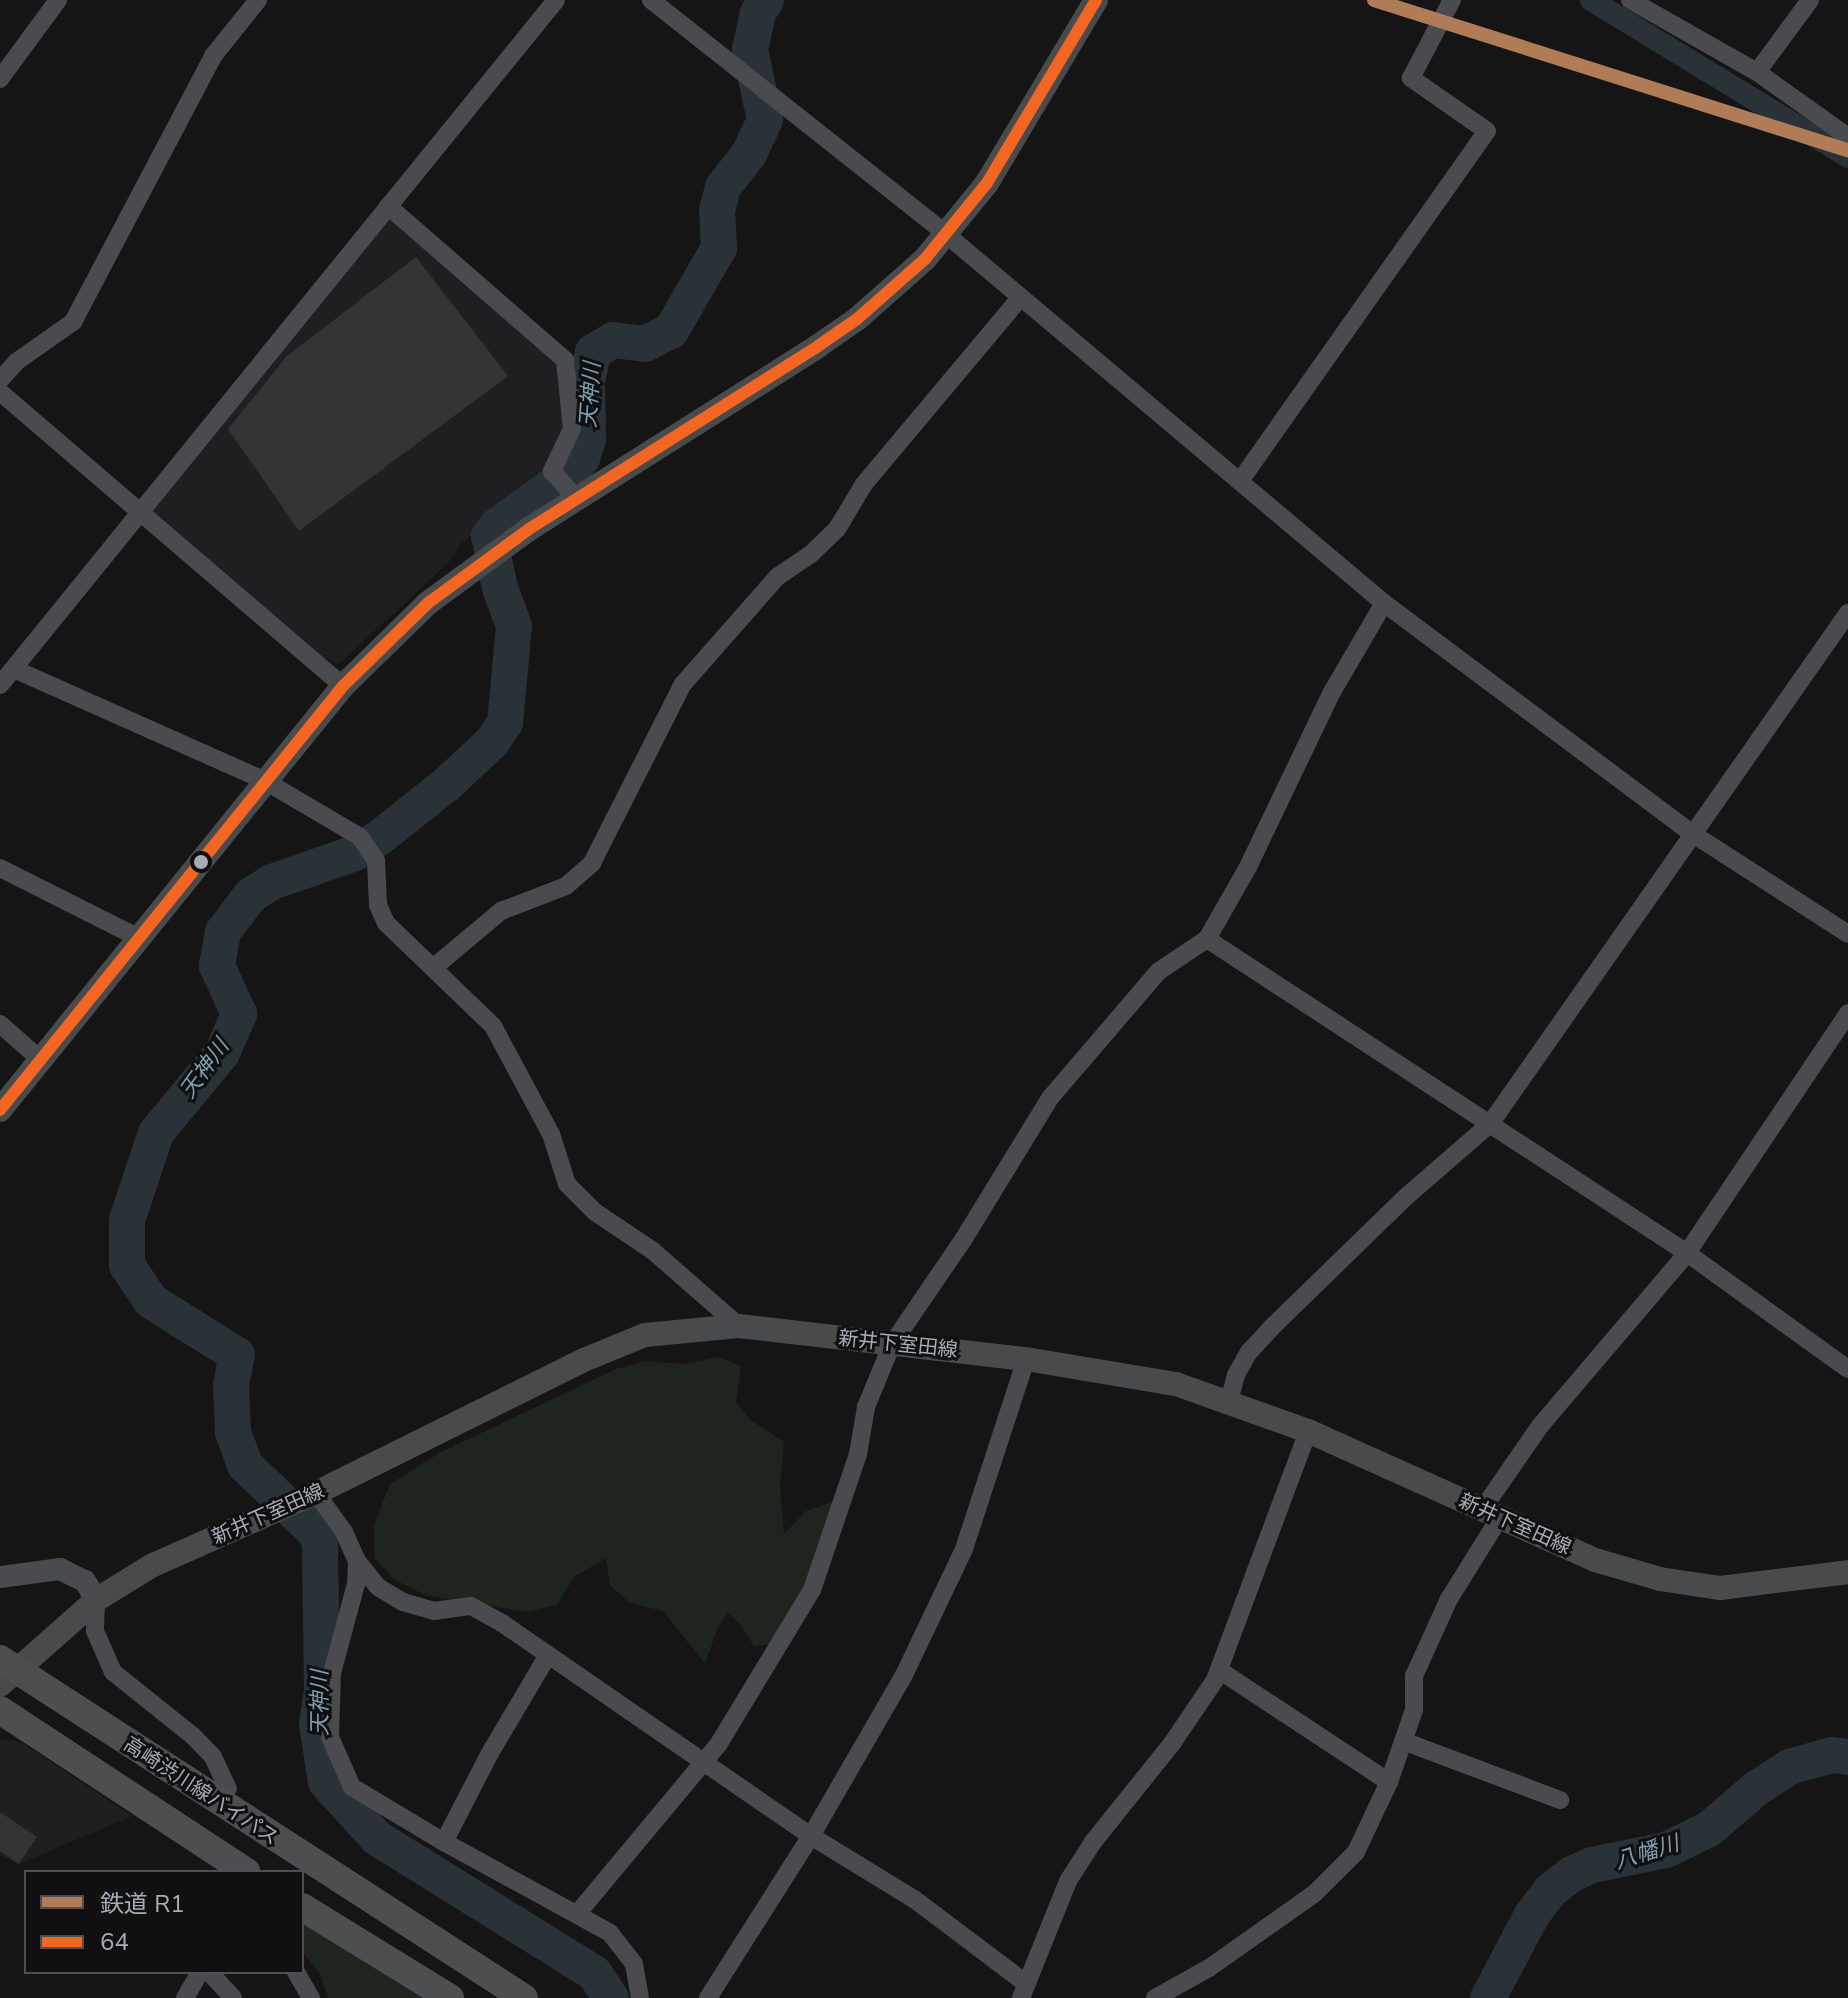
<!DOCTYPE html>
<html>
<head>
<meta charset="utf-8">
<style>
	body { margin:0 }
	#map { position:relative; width:1848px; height:1998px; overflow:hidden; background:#151516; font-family:"Nunito Sans","Noto Sans JP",sans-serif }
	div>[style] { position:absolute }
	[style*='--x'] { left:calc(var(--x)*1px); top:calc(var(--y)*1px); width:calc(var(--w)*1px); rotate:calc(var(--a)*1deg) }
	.built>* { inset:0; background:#1f1f21 }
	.green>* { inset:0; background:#1e241e }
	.canal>* { height:22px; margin:-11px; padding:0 11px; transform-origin:11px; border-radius:11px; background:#293237 }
	.river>* { height:36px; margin:-18px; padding:0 18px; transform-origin:18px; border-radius:18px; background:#293237 }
	.building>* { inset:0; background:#343436 }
	.minor>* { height:18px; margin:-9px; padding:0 9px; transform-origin:9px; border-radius:9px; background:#4a4b4e }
	.tertiary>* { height:22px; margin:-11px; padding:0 11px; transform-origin:11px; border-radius:11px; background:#4a4b4e }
	.secondary>* { height:24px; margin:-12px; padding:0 12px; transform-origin:12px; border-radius:12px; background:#494a4c }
	.primary>* { height:28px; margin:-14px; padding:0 14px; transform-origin:14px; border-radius:14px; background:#4c4e50 }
	.bus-1>* { height:12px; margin:-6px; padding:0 6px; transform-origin:6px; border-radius:6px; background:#f26522 }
	.rail-1>* { height:14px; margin:-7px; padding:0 7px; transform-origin:7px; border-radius:7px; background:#b07c57 }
	.dots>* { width:22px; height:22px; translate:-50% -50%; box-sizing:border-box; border:4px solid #101011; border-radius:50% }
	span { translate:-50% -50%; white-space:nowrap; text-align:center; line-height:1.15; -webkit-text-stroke:6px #101011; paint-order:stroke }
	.street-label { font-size:20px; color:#a7adb7 }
	.water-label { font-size:22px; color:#7e9eb1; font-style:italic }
	.legend { position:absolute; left:24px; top:1870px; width:280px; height:104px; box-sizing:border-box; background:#101011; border:2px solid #4c4f53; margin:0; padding:10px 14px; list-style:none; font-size:24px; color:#a7adb7 }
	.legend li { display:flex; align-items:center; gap:16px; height:40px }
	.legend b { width:40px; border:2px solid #4c4f53 }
</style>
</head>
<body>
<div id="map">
	<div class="built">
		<div style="clip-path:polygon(392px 218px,557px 358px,567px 411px,552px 478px,462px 542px,449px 562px,339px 664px,328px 660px,152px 512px,381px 221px)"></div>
		<div style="clip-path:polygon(0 1739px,21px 1742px,132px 1816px,19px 1864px,0 1855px)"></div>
	</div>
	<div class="green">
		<div style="clip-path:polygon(718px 1357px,741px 1366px,736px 1402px,751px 1420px,784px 1442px,780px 1486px,784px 1534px,806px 1511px,832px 1502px,837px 1518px,815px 1571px,772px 1644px,754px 1646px,741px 1625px,728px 1613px,718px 1627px,705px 1664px,663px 1611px,630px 1603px,610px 1585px,606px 1558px,574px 1577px,557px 1605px,526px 1612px,425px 1595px,395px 1580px,374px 1558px,374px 1525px,390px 1484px,441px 1452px,616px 1369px,645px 1361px,683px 1364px)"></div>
		<div style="clip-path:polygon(302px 1918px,428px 1998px,328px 1998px,320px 1974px,302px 1951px)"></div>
	</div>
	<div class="canal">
		<div style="--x:1591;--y:0;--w:301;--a:31.4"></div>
	</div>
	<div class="river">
		<div style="--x:611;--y:1998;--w:30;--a:-124"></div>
		<div style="--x:594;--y:1973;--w:256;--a:-148.1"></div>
		<div style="--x:377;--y:1838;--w:76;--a:-132.3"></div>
		<div style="--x:326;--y:1782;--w:60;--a:-98.7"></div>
		<div style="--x:317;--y:1723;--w:33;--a:-81"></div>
		<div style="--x:322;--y:1690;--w:146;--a:-90.8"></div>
		<div style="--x:320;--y:1544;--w:12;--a:-110"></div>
		<div style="--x:316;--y:1533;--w:98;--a:-136.2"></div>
		<div style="--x:245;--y:1465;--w:35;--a:-110"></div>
		<div style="--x:233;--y:1432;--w:47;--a:-92.4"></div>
		<div style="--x:231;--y:1385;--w:31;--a:-79"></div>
		<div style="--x:237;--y:1355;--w:102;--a:-147.9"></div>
		<div style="--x:151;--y:1301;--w:43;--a:-123.7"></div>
		<div style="--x:127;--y:1265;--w:45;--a:-90"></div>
		<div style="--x:127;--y:1220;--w:92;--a:-71.6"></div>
		<div style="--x:156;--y:1133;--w:104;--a:-50.5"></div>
		<div style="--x:222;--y:1053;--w:43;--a:-66.4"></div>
		<div style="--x:239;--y:1014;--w:53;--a:-114.6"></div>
		<div style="--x:217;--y:966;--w:35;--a:-80"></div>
		<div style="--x:223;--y:932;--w:46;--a:-52.9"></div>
		<div style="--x:251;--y:895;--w:25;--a:-32"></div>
		<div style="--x:272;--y:882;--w:88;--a:-19.3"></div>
		<div style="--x:355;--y:853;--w:28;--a:-32"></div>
		<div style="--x:379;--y:838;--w:87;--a:-38.5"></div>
		<div style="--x:447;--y:784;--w:62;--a:-43"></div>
		<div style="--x:492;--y:742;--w:23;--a:-56"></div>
		<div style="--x:505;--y:723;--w:97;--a:-84.7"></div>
		<div style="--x:514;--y:626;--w:40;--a:-110.2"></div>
		<div style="--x:500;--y:588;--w:53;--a:-101.9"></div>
		<div style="--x:489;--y:536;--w:14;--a:-51"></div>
		<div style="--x:498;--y:525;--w:92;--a:-35.8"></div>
		<div style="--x:573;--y:471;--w:16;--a:-55"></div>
		<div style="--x:582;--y:458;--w:19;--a:-72"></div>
		<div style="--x:588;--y:440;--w:59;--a:-91"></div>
		<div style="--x:587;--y:381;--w:30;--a:-78"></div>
		<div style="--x:593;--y:352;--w:23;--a:-31"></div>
		<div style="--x:613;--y:340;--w:32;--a:7"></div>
		<div style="--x:645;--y:344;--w:29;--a:-27"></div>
		<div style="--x:671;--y:331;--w:96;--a:-60"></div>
		<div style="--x:719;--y:248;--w:37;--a:-93"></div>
		<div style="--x:717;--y:211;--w:25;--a:-76"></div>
		<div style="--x:723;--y:187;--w:42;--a:-51.8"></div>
		<div style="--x:749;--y:154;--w:38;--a:-65"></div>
		<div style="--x:765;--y:120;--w:72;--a:-102.1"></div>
		<div style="--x:750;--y:50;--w:38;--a:-78"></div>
		<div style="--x:758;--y:13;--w:15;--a:-58"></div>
		<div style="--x:1488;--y:1998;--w:94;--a:-62.1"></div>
		<div style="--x:1532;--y:1915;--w:30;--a:-53"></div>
		<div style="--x:1550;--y:1891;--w:28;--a:-38"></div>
		<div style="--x:1572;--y:1874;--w:22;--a:-24"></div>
		<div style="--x:1592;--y:1865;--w:76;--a:-11.5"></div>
		<div style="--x:1666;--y:1850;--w:48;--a:-26"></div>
		<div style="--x:1709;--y:1829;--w:63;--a:-40.5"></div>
		<div style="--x:1757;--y:1788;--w:38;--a:-33"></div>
		<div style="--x:1789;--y:1767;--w:45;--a:-15.6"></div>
		<div style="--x:1832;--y:1755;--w:16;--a:7"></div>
	</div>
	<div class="building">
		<div style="clip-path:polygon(416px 257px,508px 376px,299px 531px,228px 429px,287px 356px)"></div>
		<div style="clip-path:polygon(0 1812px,37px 1837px,19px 1864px,0 1851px)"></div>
	</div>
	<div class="minor">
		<div style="--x:651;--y:0;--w:378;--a:38.4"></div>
		<div style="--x:947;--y:235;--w:571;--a:40.1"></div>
		<div style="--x:1384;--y:603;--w:386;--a:36.8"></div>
		<div style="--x:1693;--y:834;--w:184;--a:32.8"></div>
		<div style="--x:1630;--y:0;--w:146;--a:29.6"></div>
		<div style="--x:1757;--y:72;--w:112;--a:35.5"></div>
		<div style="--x:1757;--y:72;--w:89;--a:-53.6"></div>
		<div style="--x:0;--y:79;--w:98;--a:-53.7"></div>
		<div style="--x:388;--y:206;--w:235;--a:41"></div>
		<div style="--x:565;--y:360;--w:69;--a:84.2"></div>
		<div style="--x:572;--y:429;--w:47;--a:115.5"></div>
		<div style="--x:552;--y:471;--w:37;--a:49"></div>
		<div style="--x:0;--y:380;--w:24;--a:-48"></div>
		<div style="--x:16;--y:362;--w:70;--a:-35.1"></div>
		<div style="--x:73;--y:322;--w:301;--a:-62.2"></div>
		<div style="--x:213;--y:56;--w:72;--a:-51.2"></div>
		<div style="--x:0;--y:392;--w:452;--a:40.6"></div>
		<div style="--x:1240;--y:481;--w:428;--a:-54.8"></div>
		<div style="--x:1487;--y:131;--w:93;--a:-145.1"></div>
		<div style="--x:1411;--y:78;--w:88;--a:-62.3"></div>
		<div style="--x:14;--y:669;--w:275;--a:24"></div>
		<div style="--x:265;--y:781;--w:110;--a:30.5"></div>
		<div style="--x:360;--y:837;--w:29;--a:56"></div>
		<div style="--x:376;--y:861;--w:44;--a:87.4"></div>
		<div style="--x:378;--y:905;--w:20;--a:66"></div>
		<div style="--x:386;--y:923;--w:149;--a:43.9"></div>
		<div style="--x:493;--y:1026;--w:123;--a:61.8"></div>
		<div style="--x:551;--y:1134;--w:52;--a:72.3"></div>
		<div style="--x:567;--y:1184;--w:40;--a:45"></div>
		<div style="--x:595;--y:1212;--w:70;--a:33.9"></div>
		<div style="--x:653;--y:1251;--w:114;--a:41.1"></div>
		<div style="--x:0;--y:685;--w:882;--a:-50.93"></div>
		<div style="--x:0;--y:868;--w:156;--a:26.7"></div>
		<div style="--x:1207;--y:939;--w:574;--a:33.19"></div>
		<div style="--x:1687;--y:1253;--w:198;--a:35.8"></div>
		<div style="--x:433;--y:968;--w:89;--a:-40"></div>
		<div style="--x:501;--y:911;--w:70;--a:-21"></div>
		<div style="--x:566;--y:886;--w:35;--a:-41"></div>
		<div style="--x:592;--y:863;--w:201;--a:-63.1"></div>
		<div style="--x:683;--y:684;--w:142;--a:-48.7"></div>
		<div style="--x:777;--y:577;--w:41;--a:-34.1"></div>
		<div style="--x:811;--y:554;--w:36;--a:-44"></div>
		<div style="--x:837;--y:529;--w:52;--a:-59"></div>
		<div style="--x:864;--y:484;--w:244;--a:-50"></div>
		<div style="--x:0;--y:1024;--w:55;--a:41.3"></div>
		<div style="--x:1229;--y:1401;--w:27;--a:-75"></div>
		<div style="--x:1236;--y:1375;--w:26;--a:-61"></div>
		<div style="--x:1249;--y:1352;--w:33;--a:-47"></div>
		<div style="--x:1271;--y:1328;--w:191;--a:-44.2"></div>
		<div style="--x:1408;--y:1195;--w:108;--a:-40.9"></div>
		<div style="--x:1490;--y:1124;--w:624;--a:-54.99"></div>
		<div style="--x:316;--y:1493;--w:48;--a:54.3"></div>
		<div style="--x:344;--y:1532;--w:32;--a:66"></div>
		<div style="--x:357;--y:1561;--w:23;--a:92"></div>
		<div style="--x:356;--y:1584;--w:92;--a:105.1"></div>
		<div style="--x:332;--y:1673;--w:64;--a:91.8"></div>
		<div style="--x:330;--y:1737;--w:55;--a:66.3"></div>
		<div style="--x:352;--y:1787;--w:107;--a:30.9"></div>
		<div style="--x:444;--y:1842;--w:189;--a:28.7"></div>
		<div style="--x:610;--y:1933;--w:39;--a:52"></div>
		<div style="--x:634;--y:1964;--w:35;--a:80"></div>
		<div style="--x:1482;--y:1510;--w:102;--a:-55.4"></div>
		<div style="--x:1540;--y:1426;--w:227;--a:-49.6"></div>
		<div style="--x:1687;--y:1253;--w:289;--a:-56.1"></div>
		<div style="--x:357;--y:1561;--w:33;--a:51"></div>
		<div style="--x:378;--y:1587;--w:29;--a:31"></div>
		<div style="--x:403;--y:1602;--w:32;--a:16"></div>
		<div style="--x:434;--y:1611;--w:37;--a:-8"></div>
		<div style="--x:471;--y:1606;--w:35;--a:29"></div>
		<div style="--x:502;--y:1623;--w:375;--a:34.6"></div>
		<div style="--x:811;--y:1836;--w:121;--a:31.5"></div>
		<div style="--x:914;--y:1899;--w:141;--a:37"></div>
		<div style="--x:96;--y:1600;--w:31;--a:92"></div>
		<div style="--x:95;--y:1631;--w:45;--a:66.3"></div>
		<div style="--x:113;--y:1672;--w:102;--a:38.7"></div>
		<div style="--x:193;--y:1736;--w:29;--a:46"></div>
		<div style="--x:213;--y:1757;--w:35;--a:65"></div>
		<div style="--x:1219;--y:1670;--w:204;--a:33.4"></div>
		<div style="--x:1403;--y:1741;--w:168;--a:20.6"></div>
		<div style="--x:444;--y:1842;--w:100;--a:-62.7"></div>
		<div style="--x:490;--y:1753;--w:114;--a:-59.4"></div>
		<div style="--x:577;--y:1914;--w:220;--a:-50.2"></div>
		<div style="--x:718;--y:1745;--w:181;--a:-58.8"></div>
		<div style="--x:812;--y:1590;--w:144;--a:-71.3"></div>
		<div style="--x:858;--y:1454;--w:48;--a:-80.3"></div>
		<div style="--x:866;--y:1407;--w:68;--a:-67.6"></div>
		<div style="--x:892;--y:1344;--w:126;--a:-55.7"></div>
		<div style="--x:963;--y:1240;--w:167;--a:-58.5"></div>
		<div style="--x:1050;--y:1098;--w:167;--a:-49.4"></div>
		<div style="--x:1159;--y:971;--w:58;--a:-33.7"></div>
		<div style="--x:1207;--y:939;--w:83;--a:-60.3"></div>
		<div style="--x:1248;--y:867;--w:194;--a:-64.4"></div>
		<div style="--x:1332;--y:692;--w:103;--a:-59.7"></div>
		<div style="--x:209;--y:1972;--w:35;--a:47"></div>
		<div style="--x:296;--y:1972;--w:30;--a:60"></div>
		<div style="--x:185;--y:1998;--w:30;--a:-60"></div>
		<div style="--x:708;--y:1998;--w:192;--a:-57.6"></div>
		<div style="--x:811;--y:1836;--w:186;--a:-60"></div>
		<div style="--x:904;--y:1675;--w:140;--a:-64.5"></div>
		<div style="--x:964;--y:1549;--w:200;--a:-71.9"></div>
		<div style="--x:1021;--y:1998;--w:126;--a:-68.1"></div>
		<div style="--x:1068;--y:1881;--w:46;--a:-57.3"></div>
		<div style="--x:1093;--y:1842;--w:128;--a:-51.3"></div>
		<div style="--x:1173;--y:1742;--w:75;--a:-55.9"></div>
		<div style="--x:1215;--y:1680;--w:266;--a:-69.5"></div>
		<div style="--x:1155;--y:1998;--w:62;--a:-29.1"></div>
		<div style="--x:1209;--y:1968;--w:128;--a:-35.2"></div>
		<div style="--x:1314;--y:1894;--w:59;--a:-45"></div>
		<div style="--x:1356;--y:1852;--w:77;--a:-64.8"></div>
		<div style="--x:1389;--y:1782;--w:76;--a:-70.9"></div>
		<div style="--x:1414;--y:1710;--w:34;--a:-90"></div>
		<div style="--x:1414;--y:1676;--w:85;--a:-65.6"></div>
		<div style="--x:1449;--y:1599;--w:97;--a:-58.1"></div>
	</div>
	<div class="tertiary">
		<div style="--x:0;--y:1577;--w:61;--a:-7.6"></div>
		<div style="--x:60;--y:1569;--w:28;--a:26"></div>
		<div style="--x:85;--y:1581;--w:22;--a:60"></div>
	</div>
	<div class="secondary">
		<div style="--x:0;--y:1110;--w:545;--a:-51.03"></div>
		<div style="--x:343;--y:686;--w:119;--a:-44.3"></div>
		<div style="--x:428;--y:603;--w:125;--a:-36.2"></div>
		<div style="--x:529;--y:529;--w:342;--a:-32.3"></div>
		<div style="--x:818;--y:346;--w:47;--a:-34.7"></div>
		<div style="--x:857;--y:319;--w:91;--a:-41.4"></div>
		<div style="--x:925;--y:259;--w:98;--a:-50.8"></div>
		<div style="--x:987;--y:183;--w:213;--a:-59.2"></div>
		<div style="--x:0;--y:1685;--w:128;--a:-41.5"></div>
		<div style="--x:96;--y:1600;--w:65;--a:-31.7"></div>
		<div style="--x:151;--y:1566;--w:180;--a:-23.9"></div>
		<div style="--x:316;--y:1493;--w:299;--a:-26.4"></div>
		<div style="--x:584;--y:1360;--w:66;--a:-22.3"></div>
		<div style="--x:645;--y:1335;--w:94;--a:-5.5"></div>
		<div style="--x:739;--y:1326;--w:289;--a:6.6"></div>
		<div style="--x:1026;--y:1359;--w:152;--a:9.5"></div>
		<div style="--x:1176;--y:1384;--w:140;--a:19.6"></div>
		<div style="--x:1308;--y:1431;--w:315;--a:24.2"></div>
		<div style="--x:1595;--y:1560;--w:68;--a:16.3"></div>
		<div style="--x:1660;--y:1579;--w:61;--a:8.5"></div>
		<div style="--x:1720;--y:1588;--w:129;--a:-7.1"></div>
	</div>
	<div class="primary">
		<div style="--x:0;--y:1659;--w:624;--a:32.9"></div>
		<div style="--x:0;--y:1710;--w:295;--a:33.3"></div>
		<div style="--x:302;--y:1907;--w:174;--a:31.6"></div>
	</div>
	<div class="bus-1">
		<div style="--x:0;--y:1110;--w:545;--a:-51.03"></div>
		<div style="--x:343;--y:686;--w:119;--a:-44.3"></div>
		<div style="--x:428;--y:603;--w:125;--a:-36.2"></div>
		<div style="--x:529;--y:529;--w:342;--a:-32.3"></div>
		<div style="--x:818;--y:346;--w:47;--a:-34.7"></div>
		<div style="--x:857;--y:319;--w:91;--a:-41.4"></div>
		<div style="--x:925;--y:259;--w:98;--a:-50.8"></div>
		<div style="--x:987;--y:183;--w:213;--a:-59.2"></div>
	</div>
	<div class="rail-1">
		<div style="--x:1374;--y:0;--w:497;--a:17.6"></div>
	</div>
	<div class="dots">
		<div style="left:201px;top:862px;background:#a7adb7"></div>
	</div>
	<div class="street-label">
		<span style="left:898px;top:1344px;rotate:6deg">新井下室田線</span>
		<span style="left:268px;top:1514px;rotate:-24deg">新井下室田線</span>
		<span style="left:1515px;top:1524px;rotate:24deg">新井下室田線</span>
		<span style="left:201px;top:1791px;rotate:33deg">高崎渋川線バイパス</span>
	</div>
	<div class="water-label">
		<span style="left:591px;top:395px;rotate:-86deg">天神川</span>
		<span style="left:205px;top:1069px;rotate:-54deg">天神川</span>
		<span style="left:321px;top:1703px;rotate:-90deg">天神川</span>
		<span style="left:1647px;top:1853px;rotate:-17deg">八幡川</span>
	</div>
	<ul class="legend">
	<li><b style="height:10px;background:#b07c57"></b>鉄道 R1</li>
	<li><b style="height:10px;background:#f26522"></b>64</li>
	</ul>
</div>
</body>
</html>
